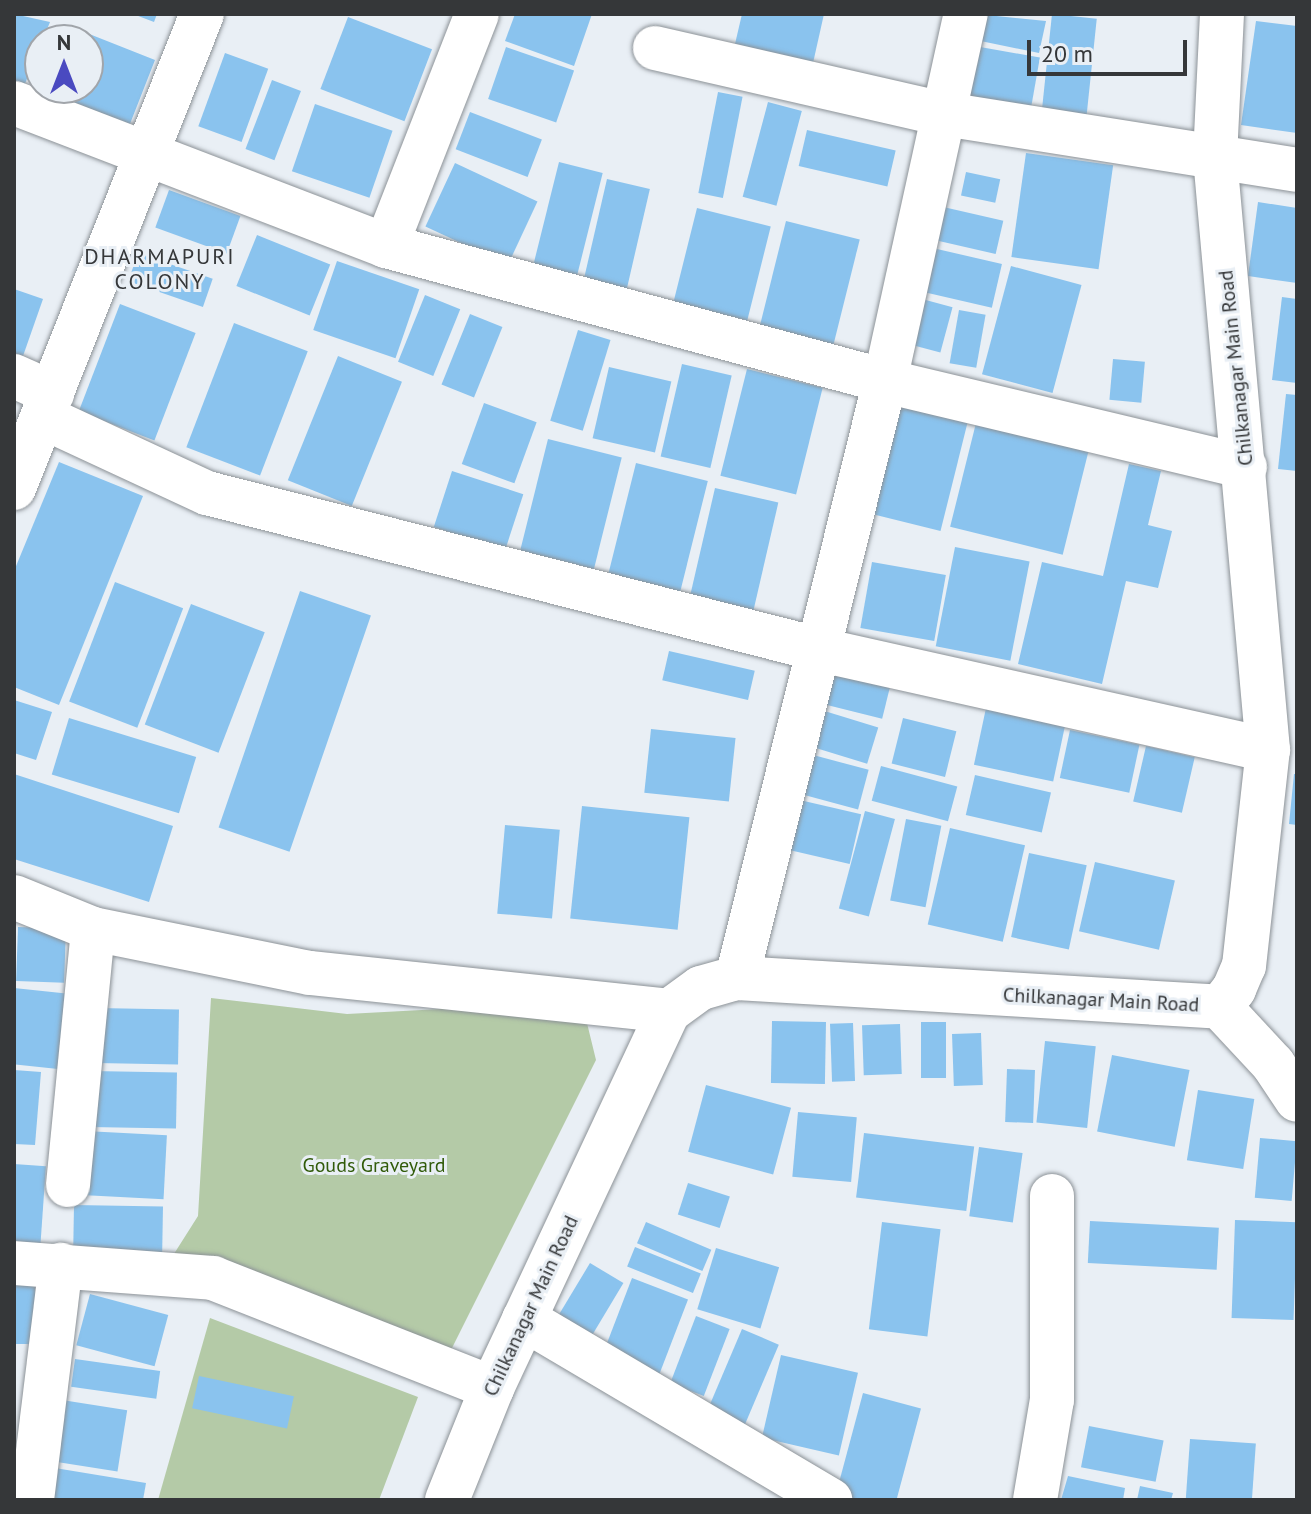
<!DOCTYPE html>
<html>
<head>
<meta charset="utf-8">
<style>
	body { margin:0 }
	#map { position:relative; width:1311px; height:1514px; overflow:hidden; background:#e9eff5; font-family:"PT Sans",sans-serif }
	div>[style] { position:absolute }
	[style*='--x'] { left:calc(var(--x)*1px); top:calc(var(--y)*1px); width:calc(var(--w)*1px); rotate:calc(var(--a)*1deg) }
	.green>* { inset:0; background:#b4caa7 }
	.building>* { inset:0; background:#8ac3ee; transform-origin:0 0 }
	.roads { filter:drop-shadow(0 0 2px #8c9297) drop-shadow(0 0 2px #8c9297) }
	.minor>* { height:44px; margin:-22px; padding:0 22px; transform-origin:22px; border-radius:22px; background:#fff }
	.secondary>* { height:44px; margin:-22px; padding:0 22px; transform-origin:22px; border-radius:22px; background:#fff }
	span { translate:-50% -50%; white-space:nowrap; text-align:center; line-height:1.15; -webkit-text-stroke:6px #e9eff5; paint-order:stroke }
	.street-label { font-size:20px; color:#353739 }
	.park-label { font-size:20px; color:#315b0a }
	.neighbourhood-label { font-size:22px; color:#353739; letter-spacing:2px }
	.frame { position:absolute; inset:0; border:16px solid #353739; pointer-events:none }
	.north { position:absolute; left:24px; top:24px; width:80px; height:80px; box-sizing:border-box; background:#e9eff5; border:2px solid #a1a5aa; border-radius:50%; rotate:0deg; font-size:22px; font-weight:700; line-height:32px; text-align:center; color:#353739 }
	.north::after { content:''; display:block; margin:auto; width:28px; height:36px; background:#4a4ac0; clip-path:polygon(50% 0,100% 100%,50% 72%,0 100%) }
	.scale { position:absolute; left:1027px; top:40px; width:160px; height:36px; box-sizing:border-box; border:4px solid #353739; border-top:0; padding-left:10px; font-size:24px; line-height:28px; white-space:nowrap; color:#353739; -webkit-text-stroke:6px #e9eff5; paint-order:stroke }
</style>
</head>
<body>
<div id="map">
	<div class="green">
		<div style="clip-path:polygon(211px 998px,347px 1014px,478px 1007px,586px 1019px,596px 1060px,450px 1352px,172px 1257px,198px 1216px)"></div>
		<div style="clip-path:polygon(210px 1318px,418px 1397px,379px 1500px,158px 1500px)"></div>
	</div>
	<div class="building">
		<div style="clip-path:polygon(14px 14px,50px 22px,20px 96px,14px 93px)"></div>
		<div style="clip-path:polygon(133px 14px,157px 14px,154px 22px)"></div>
		<div style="clip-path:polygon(515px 14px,592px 14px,574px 66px,505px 41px)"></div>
		<div style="clip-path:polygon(742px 14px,824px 14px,813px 63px,735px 44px)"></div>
		<div style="clip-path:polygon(977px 14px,1046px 21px,1039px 53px,971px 39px)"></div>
		<div style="left:1052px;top:14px;width:45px;height:104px;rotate:6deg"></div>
		<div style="left:348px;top:17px;width:90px;height:77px;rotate:21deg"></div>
		<div style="clip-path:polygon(1256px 21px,1297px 26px,1297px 133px,1241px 125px)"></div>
		<div style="clip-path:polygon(64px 24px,155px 60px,126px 134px,34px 98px,38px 88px,88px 88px,88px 40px,57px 40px)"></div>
		<div style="left:969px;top:45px;width:72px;height:56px;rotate:10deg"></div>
		<div style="left:506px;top:47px;width:72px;height:55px;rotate:19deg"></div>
		<div style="left:225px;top:53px;width:46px;height:78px;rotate:20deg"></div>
		<div style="left:272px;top:80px;width:31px;height:74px;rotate:21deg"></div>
		<div style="left:718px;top:92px;width:25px;height:103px;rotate:11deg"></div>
		<div style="left:768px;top:102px;width:35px;height:98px;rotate:15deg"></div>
		<div style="left:315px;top:104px;width:82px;height:71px;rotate:19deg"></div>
		<div style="left:470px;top:112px;width:77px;height:40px;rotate:21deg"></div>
		<div style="left:807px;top:130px;width:91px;height:37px;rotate:13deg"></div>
		<div style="left:1026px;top:153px;width:88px;height:105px;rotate:8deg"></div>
		<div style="left:559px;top:162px;width:45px;height:106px;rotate:14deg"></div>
		<div style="left:455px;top:163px;width:91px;height:70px;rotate:25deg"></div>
		<div style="left:966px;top:172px;width:35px;height:24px;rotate:12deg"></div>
		<div style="left:607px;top:179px;width:44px;height:106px;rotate:13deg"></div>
		<div style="left:169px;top:190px;width:76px;height:40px;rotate:20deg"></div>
		<div style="clip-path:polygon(1258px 202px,1297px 208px,1297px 283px,1248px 276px)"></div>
		<div style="left:939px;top:206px;width:66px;height:34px;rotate:13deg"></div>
		<div style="left:697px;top:208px;width:76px;height:97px;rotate:14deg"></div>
		<div style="left:786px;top:221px;width:76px;height:110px;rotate:14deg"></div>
		<div style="left:257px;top:235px;width:79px;height:55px;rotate:22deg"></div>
		<div style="left:924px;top:246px;width:80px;height:45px;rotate:13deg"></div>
		<div style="left:138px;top:253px;width:79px;height:30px;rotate:19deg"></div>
		<div style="left:337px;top:261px;width:87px;height:73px;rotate:19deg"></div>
		<div style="left:1011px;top:266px;width:73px;height:112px;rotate:15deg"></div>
		<div style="clip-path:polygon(14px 289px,43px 299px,23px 356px,14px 353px)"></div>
		<div style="left:425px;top:295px;width:38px;height:72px;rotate:22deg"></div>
		<div style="left:911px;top:296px;width:43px;height:47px;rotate:15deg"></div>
		<div style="clip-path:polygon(1282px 297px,1297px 299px,1297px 383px,1272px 380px)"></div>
		<div style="left:120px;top:304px;width:81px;height:115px;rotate:21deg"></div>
		<div style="left:959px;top:310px;width:27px;height:54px;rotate:10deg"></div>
		<div style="left:470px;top:314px;width:35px;height:76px;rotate:22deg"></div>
		<div style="left:234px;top:323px;width:79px;height:133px;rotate:21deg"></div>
		<div style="left:578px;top:330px;width:34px;height:95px;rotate:17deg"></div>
		<div style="left:338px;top:356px;width:69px;height:134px;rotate:22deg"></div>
		<div style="left:1113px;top:359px;width:32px;height:41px;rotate:5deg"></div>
		<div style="left:682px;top:364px;width:51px;height:95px;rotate:13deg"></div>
		<div style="left:609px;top:367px;width:64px;height:73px;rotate:13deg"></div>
		<div style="left:747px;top:369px;width:78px;height:110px;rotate:14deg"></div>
		<div style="clip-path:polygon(1286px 394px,1297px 395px,1297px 471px,1278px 469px)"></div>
		<div style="left:484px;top:403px;width:56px;height:65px;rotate:20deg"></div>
		<div style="left:890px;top:403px;width:80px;height:112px;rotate:14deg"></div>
		<div style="left:977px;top:419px;width:116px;height:111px;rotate:14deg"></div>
		<div style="left:548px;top:439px;width:76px;height:115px;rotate:14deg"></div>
		<div style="clip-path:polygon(59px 462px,143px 496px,59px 705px,14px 687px,14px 571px)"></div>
		<div style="left:636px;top:463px;width:74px;height:118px;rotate:14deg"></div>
		<div style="clip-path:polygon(1129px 464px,1161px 471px,1148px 525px,1172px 531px,1158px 588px,1126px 581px,1102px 684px,1018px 664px,1042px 562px,1103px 576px)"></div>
		<div style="left:452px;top:471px;width:75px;height:59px;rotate:18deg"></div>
		<div style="left:715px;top:488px;width:65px;height:114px;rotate:13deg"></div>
		<div style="left:955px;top:547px;width:76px;height:101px;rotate:11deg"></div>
		<div style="left:872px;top:562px;width:75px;height:67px;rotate:10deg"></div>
		<div style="left:115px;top:582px;width:73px;height:128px;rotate:21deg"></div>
		<div style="left:300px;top:591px;width:75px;height:250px;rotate:19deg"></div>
		<div style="left:191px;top:604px;width:79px;height:129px;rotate:21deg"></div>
		<div style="left:669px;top:651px;width:88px;height:30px;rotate:13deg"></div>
		<div style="left:828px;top:667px;width:65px;height:37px;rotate:14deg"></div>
		<div style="clip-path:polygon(14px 700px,52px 712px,36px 760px,14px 753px)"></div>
		<div style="left:986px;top:708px;width:81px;height:58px;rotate:12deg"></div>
		<div style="left:818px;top:709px;width:63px;height:38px;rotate:17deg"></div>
		<div style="left:69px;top:718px;width:133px;height:59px;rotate:17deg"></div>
		<div style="left:903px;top:718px;width:55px;height:47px;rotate:14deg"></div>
		<div style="left:651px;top:729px;width:85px;height:64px;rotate:6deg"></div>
		<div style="left:1070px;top:730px;width:71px;height:49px;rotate:12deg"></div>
		<div style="left:1146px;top:746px;width:50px;height:57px;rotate:13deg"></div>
		<div style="left:802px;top:752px;width:69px;height:41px;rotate:15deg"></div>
		<div style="left:881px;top:766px;width:79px;height:36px;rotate:15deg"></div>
		<div style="clip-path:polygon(14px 774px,173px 826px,149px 902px,14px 859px)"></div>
		<div style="clip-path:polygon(1294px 774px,1297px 774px,1297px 825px,1289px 824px)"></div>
		<div style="left:975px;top:775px;width:78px;height:41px;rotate:13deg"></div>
		<div style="left:791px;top:798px;width:72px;height:51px;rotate:13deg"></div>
		<div style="left:582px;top:806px;width:108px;height:113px;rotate:6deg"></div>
		<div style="left:865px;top:811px;width:31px;height:101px;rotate:15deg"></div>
		<div style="left:906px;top:819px;width:36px;height:83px;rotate:11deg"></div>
		<div style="left:505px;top:825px;width:55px;height:89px;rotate:5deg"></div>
		<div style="left:950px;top:828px;width:77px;height:99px;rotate:13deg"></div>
		<div style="left:1029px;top:853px;width:59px;height:86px;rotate:12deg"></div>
		<div style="left:1095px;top:862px;width:82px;height:71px;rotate:13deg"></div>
		<div style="left:18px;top:927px;width:48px;height:54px;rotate:2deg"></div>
		<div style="left:14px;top:988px;width:57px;height:76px;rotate:6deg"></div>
		<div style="left:97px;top:1008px;width:82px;height:55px;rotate:1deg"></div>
		<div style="left:772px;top:1021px;width:54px;height:62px;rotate:1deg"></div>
		<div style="left:921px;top:1022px;width:25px;height:56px"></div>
		<div style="left:853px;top:1023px;width:58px;height:23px;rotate:88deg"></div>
		<div style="left:900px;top:1024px;width:50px;height:38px;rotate:88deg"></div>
		<div style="left:981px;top:1033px;width:52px;height:29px;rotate:88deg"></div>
		<div style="left:1045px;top:1041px;width:51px;height:82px;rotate:6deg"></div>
		<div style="left:1112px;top:1055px;width:79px;height:78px;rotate:11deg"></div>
		<div style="left:1007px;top:1069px;width:28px;height:53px;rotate:2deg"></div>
		<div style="clip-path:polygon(14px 1070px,41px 1072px,35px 1145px,14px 1144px)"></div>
		<div style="left:91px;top:1071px;width:86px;height:56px;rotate:1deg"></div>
		<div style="left:706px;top:1085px;width:88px;height:69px;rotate:15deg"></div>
		<div style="left:1198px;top:1090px;width:57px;height:71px;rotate:9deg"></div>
		<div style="left:798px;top:1112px;width:59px;height:65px;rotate:5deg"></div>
		<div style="left:85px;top:1131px;width:82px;height:64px;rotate:3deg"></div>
		<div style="left:864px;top:1133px;width:111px;height:65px;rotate:7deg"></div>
		<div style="left:1260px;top:1138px;width:37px;height:60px;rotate:5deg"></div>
		<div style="left:979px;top:1147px;width:44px;height:70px;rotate:8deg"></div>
		<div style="left:14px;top:1164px;width:32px;height:80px;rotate:4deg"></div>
		<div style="left:688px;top:1183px;width:44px;height:33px;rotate:18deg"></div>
		<div style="left:74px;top:1205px;width:89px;height:53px;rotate:1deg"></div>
		<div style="left:1235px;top:1220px;width:62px;height:98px;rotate:2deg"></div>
		<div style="left:1090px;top:1221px;width:129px;height:42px;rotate:3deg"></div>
		<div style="left:646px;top:1222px;width:71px;height:23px;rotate:23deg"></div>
		<div style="left:882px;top:1222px;width:59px;height:108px;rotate:7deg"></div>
		<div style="left:635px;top:1247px;width:71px;height:21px;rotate:22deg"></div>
		<div style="left:716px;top:1248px;width:66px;height:64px;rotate:17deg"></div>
		<div style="left:590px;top:1263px;width:39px;height:71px;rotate:31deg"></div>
		<div style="left:632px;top:1278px;width:60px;height:83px;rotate:21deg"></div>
		<div style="left:14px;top:1283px;width:21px;height:61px"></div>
		<div style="left:90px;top:1294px;width:81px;height:53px;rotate:15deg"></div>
		<div style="left:696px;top:1316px;width:36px;height:72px;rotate:21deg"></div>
		<div style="left:742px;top:1329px;width:40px;height:90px;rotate:23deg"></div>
		<div style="left:781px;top:1355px;width:79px;height:85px;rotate:13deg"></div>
		<div style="left:75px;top:1359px;width:86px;height:28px;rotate:8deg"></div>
		<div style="left:199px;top:1376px;width:97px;height:33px;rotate:12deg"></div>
		<div style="left:863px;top:1393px;width:60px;height:104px;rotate:15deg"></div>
		<div style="left:62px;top:1400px;width:66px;height:62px;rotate:9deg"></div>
		<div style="left:1089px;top:1426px;width:76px;height:42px;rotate:11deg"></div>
		<div style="left:1190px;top:1439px;width:66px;height:61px;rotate:4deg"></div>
		<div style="clip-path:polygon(55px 1468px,146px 1483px,143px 1500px,50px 1500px)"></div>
		<div style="clip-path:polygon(1068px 1476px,1125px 1488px,1123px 1500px,1061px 1500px)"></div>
		<div style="clip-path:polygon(1140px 1486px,1173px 1493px,1171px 1500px,1137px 1500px)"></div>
	</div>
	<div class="roads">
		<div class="minor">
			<div style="--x:655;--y:48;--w:296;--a:12.9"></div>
			<div style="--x:944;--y:114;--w:357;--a:9"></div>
			<div style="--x:14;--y:103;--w:399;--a:21"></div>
			<div style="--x:386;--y:246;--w:517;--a:15.14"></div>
			<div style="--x:885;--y:381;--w:370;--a:13.4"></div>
			<div style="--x:386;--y:246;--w:249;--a:-68.6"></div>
			<div style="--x:14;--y:376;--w:42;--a:24.1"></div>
			<div style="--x:43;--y:417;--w:181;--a:24.9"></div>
			<div style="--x:207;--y:493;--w:634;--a:14.34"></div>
			<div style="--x:821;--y:650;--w:458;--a:12.6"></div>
			<div style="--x:14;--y:488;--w:510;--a:-68.37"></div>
			<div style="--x:14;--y:897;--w:85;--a:22.1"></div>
			<div style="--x:93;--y:929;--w:221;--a:11.5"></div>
			<div style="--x:310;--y:973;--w:361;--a:6"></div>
			<div style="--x:737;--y:978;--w:615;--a:-76.08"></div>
			<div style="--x:885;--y:381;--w:376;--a:-77.6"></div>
			<div style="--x:1220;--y:1007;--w:78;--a:47.1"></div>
			<div style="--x:1273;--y:1064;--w:43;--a:56.3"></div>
			<div style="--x:68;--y:1185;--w:257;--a:-84.4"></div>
			<div style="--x:14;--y:1263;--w:200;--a:4.3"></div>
			<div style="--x:213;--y:1278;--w:300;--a:21.5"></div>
			<div style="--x:524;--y:1319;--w:356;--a:30.6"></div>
			<div style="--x:32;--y:1500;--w:237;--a:-83"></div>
			<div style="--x:1035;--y:1500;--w:101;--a:-80.4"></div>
			<div style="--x:1052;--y:1400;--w:204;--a:-90"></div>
		</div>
		<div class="secondary">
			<div style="--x:447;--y:1500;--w:121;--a:-68.1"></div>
			<div style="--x:492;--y:1388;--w:416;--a:-64.9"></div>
			<div style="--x:669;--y:1011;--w:39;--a:-36"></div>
			<div style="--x:701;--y:988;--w:37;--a:-16"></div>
			<div style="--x:737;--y:978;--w:484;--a:3.4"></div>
			<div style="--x:1220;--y:1007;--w:23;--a:-52"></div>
			<div style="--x:1234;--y:989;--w:25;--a:-67"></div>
			<div style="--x:1244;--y:966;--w:217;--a:-83.7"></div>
			<div style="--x:1268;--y:750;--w:595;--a:-95.11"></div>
			<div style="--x:1215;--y:157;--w:143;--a:-87.2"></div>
		</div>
	</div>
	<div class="street-label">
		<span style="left:1236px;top:368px;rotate:-96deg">Chilkanagar Main Road</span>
		<span style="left:1101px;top:1000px;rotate:3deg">Chilkanagar Main Road</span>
		<span style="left:531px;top:1306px;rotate:-65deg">Chilkanagar Main Road</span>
	</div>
	<div class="park-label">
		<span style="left:374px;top:1165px">Gouds Graveyard</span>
	</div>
	<div class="neighbourhood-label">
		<span style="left:160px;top:269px">DHARMAPURI<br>COLONY</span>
	</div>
	<div class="frame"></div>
	<div class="north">N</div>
	<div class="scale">20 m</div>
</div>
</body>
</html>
